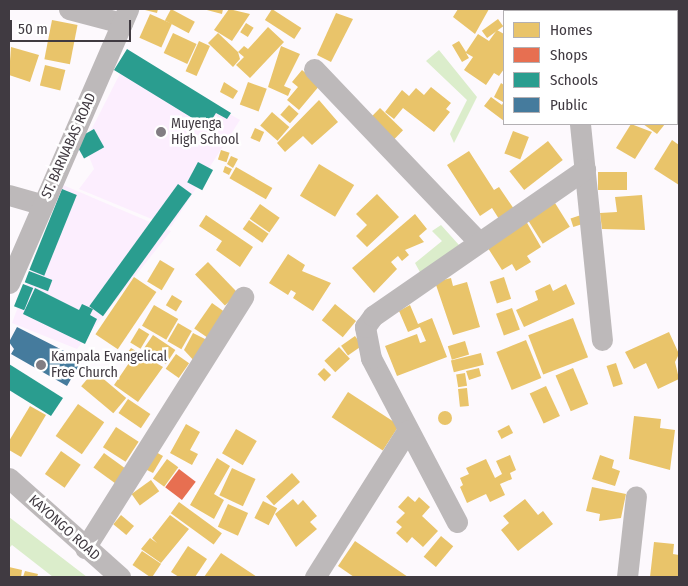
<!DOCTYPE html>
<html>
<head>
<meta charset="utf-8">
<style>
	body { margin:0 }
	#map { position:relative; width:688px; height:586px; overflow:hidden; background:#fdf9fd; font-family:"Fira Sans Condensed",sans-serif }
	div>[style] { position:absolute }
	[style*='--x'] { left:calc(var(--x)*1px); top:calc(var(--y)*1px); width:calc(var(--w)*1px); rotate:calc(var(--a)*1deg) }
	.built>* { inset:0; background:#fceefe }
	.green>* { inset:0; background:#dbedcb }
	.homes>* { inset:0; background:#e9c46a; transform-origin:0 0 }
	.round { border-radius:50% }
	.shops>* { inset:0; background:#e76f51; transform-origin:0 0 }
	.schools>* { inset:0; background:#2a9d8f; transform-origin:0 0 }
	.public>* { inset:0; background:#457b9d }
	.minor>* { height:21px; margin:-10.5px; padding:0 10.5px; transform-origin:10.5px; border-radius:10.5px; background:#bdb9ba }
	.dots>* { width:14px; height:14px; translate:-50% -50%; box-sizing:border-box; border:2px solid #fff; border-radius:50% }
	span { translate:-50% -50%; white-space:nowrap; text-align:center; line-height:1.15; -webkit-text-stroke:5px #fff; paint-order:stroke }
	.poi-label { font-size:14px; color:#403a41 }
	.left { translate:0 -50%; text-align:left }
	.street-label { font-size:14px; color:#403a41 }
	.frame { position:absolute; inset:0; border:10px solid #403a41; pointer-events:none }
	.legend { position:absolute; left:503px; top:10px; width:175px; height:115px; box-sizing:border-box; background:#fff; border:1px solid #b3b0b3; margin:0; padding:6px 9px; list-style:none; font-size:15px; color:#403a41 }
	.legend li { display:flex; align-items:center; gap:10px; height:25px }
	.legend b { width:25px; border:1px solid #b3b0b3 }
	.scale { position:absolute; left:10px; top:20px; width:121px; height:22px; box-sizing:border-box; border:2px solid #403a41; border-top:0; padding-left:6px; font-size:15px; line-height:18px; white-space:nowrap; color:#403a41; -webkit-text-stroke:4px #fff; paint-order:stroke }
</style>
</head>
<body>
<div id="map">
	<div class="built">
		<div style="clip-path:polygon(129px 56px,240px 120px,171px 227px,79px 189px,94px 169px,84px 144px)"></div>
		<div style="clip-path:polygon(63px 185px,171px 231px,77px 349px,12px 323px)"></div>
	</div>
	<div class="green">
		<div style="clip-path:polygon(439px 50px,477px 97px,454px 143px,450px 134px,467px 100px,426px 61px)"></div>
		<div style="clip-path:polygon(441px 225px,459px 245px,421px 274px,415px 263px,442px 241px,432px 231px)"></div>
		<div style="clip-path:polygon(9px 517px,87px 577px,53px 577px,12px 545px,9px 548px)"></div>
	</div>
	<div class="homes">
		<div style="clip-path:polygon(141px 9px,158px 9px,157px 13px)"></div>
		<div style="left:171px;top:9px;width:27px;height:13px;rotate:28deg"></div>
		<div style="clip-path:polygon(203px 9px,223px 9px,222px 14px)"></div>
		<div style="clip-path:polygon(229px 9px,250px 14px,232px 41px,214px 30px)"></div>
		<div style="left:272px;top:9px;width:35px;height:13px;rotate:33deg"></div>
		<div style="clip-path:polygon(458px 9px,489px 9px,475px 34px,453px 17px)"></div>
		<div style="left:575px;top:9px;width:27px;height:2px"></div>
		<div style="clip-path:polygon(659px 9px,679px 9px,679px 25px,677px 11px)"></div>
		<div style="clip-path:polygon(336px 13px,353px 19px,331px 62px,317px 55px)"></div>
		<div style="left:150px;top:14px;width:24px;height:26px;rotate:24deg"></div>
		<div style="left:498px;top:19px;width:9px;height:20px;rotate:54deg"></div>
		<div style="left:52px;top:20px;width:26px;height:40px;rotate:11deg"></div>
		<div style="left:246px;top:23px;width:9px;height:11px;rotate:32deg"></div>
		<div style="clip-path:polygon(268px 27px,284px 42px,250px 78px,236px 65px,244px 57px,238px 52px,244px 46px,248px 49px)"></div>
		<div style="clip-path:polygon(497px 30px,504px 34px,504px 69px,499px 76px,494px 73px,486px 85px,464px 70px,473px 57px,466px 53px,469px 58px,462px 62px,452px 45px,459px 41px,466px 52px,478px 34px,489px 41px)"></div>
		<div style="left:173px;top:33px;width:26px;height:22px;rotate:25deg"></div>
		<div style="clip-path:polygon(218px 33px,238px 52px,240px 59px,233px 67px,208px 43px)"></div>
		<div style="left:199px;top:41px;width:12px;height:33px;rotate:24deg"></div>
		<div style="clip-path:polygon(281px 46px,300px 54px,284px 86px,291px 89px,288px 96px,268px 87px)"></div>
		<div style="clip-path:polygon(11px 47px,39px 55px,30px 82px,9px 75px)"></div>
		<div style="left:45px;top:65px;width:21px;height:21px;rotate:14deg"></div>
		<div style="clip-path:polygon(677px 68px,679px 70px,677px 108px)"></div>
		<div style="clip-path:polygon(302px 70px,320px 85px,299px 110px,287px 100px,298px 87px,292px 82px)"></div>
		<div style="clip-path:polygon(224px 82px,238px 91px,233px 99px,220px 92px)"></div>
		<div style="left:248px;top:82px;width:20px;height:24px;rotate:20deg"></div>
		<div style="clip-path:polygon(501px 83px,504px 85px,503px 102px,494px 97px)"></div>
		<div style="clip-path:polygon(431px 87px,451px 103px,446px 109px,450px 112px,434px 132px,403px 108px,394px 119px,385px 112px,402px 90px,409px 96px,416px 88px,424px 95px)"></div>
		<div style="clip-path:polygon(491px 97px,502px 105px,504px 101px,504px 121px,484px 106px)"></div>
		<div style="clip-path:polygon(319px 100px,338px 122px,312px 145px,303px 136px,285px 152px,277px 143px)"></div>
		<div style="left:289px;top:105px;width:13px;height:13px;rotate:42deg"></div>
		<div style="left:380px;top:108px;width:32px;height:13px;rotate:44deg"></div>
		<div style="left:272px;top:112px;width:23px;height:18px;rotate:41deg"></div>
		<div style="clip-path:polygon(631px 124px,652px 132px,635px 159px,616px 148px)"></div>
		<div style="clip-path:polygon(643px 124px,665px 124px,657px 134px)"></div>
		<div style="left:255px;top:128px;width:10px;height:11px;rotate:24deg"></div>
		<div style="left:513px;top:131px;width:17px;height:24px;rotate:21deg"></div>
		<div style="clip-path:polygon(672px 140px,679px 145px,679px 185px,654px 169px)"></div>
		<div style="left:548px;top:141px;width:24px;height:49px;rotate:52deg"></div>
		<div style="left:221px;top:150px;width:9px;height:10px;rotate:18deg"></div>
		<div style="clip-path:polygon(469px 151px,494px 190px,499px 187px,514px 209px,499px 219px,492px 208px,480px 216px,447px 165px)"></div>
		<div style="clip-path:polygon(231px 156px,238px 159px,233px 168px,227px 164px)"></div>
		<div style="left:319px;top:164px;width:41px;height:37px;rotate:31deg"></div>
		<div style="clip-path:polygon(225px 166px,232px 169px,229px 175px,223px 172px)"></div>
		<div style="left:236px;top:167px;width:42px;height:13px;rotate:30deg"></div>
		<div style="left:598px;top:172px;width:29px;height:18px"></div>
		<div style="clip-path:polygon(377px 194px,399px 217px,367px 247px,356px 236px,367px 225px,356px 214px)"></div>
		<div style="clip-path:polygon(642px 195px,645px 230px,602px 229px,600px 213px,617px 212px,615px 197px)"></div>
		<div style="left:555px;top:203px;width:28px;height:32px;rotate:58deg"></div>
		<div style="left:260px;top:204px;width:24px;height:18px;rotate:35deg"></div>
		<div style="clip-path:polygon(415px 214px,427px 229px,419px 236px,424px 242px,405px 250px,409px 255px,402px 261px,398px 256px,391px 262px,397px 269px,374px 293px,352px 268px)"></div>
		<div style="clip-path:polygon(206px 215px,253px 247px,240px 267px,216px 250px,222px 241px,199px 226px)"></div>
		<div style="left:581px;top:215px;width:9px;height:11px;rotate:72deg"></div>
		<div style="left:249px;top:220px;width:24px;height:11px;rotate:35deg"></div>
		<div style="clip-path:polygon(526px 221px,541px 247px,527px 256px,531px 262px,516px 271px,512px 264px,502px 270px,486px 245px)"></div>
		<div style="clip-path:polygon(288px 254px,305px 265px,302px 271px,331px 283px,313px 311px,293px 298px,296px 293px,291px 290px,288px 295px,269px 283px)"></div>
		<div style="left:160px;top:260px;width:17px;height:25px;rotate:31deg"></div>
		<div style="left:208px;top:262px;width:43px;height:18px;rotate:46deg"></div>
		<div style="left:134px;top:277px;width:27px;height:69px;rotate:34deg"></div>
		<div style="left:504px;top:277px;width:23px;height:15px;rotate:72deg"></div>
		<div style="clip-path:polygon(451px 278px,453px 286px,467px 282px,480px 327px,453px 335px,435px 282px)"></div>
		<div style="clip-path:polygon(550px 284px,553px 291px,566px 284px,575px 304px,524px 327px,516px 310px,538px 300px,535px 291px)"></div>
		<div style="left:172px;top:295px;width:12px;height:12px;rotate:31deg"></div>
		<div style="left:212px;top:303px;width:16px;height:31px;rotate:35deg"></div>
		<div style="left:335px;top:304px;width:27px;height:21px;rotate:39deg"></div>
		<div style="left:154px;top:305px;width:28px;height:24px;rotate:30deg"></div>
		<div style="clip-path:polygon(410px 305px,418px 324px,432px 318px,447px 357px,397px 376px,385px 346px,417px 334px,420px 343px,426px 341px,420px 327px,408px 332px,399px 311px)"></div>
		<div style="left:512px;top:308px;width:23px;height:17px;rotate:70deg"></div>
		<div style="left:573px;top:318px;width:42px;height:48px;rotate:69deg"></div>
		<div style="left:178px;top:323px;width:16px;height:21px;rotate:30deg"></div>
		<div style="left:139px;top:328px;width:12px;height:17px;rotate:31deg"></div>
		<div style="clip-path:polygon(669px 332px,679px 354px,675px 362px,679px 379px,658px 389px,646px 363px,634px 369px,625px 352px)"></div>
		<div style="clip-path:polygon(193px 333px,207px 340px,196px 363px,184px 350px)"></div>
		<div style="left:153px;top:335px;width:27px;height:17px;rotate:34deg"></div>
		<div style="left:355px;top:336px;width:12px;height:17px;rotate:55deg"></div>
		<div style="left:526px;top:340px;width:41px;height:32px;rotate:68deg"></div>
		<div style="left:465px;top:341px;width:14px;height:18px;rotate:73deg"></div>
		<div style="left:339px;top:347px;width:16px;height:20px;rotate:47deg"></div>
		<div style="clip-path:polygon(131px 348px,163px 367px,138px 402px,114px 385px,131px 360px,125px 356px)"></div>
		<div style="left:481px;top:353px;width:12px;height:31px;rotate:76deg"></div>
		<div style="left:176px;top:354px;width:16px;height:18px;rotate:35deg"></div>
		<div style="left:616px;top:363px;width:22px;height:10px;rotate:72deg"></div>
		<div style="left:324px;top:368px;width:10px;height:9px;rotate:45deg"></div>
		<div style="clip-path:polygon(479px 368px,481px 376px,469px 380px,466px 371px)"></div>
		<div style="left:573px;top:368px;width:39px;height:19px;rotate:67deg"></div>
		<div style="left:94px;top:371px;width:42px;height:20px;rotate:40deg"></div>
		<div style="left:465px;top:373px;width:13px;height:9px;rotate:81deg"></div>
		<div style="left:546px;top:386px;width:33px;height:18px;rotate:65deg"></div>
		<div style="left:467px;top:388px;width:18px;height:9px;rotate:84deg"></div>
		<div style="left:348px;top:392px;width:61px;height:30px;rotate:33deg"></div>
		<div style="left:128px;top:399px;width:27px;height:17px;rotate:34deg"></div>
		<div style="left:78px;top:404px;width:32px;height:39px;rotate:35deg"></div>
		<div style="clip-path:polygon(30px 406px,46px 415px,21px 457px,9px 450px,9px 441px)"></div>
		<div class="round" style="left:438px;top:411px;width:14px;height:14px"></div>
		<div style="clip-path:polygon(634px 416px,661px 419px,660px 428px,675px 430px,670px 470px,629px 459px)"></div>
		<div style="clip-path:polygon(186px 424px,200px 432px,190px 450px,198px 454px,192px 465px,170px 453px)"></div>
		<div style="left:509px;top:425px;width:9px;height:13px;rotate:63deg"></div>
		<div style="left:116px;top:427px;width:27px;height:24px;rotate:33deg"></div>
		<div style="left:236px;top:429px;width:24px;height:28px;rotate:30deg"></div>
		<div style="left:61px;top:451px;width:24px;height:28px;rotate:35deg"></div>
		<div style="clip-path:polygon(154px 451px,163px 456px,153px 473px,145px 469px)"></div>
		<div style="left:104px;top:453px;width:29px;height:18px;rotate:36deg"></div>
		<div style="clip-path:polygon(510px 455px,516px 470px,510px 473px,512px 479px,500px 484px,505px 495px,490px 502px,486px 494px,467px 503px,460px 487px,463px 485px,460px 478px,469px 474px,466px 468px,486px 459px,495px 478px,502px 474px,496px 461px)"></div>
		<div style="clip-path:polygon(600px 455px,614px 460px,612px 468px,620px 471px,615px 486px,592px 479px)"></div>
		<div style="clip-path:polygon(217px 458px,230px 466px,214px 494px,224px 500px,214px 519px,190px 505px)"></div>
		<div style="left:167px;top:459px;width:14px;height:24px;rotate:36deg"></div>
		<div style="left:232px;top:468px;width:26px;height:30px;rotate:25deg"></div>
		<div style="left:292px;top:473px;width:12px;height:35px;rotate:48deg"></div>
		<div style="left:151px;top:480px;width:14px;height:24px;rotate:54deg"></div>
		<div style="clip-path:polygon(592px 487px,626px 494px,621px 518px,599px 521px,600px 514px,586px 511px)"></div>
		<div style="clip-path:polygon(408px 496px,415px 502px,419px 497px,430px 507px,422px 516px,438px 531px,423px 547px,412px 537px,407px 543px,396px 533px,402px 527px,396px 522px,405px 513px,398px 507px)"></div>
		<div style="clip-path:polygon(293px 499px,298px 505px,303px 500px,317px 516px,310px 522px,317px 529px,296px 547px,275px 514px)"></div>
		<div style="clip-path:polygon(525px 499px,538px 515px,543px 511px,553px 524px,518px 551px,501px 530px,509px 523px,503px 516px)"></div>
		<div style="left:263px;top:501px;width:16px;height:19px;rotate:27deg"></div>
		<div style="left:179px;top:502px;width:53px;height:14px;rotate:36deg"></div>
		<div style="left:228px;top:504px;width:22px;height:25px;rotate:24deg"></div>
		<div style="left:121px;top:515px;width:17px;height:12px;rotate:40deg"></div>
		<div style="clip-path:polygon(170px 515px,189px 529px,161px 563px,141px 549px,150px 538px,157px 543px,152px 538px)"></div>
		<div style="left:441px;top:536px;width:16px;height:27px;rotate:40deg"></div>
		<div style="clip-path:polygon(355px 541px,408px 577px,354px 577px,338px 566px)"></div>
		<div style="clip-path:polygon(654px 542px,674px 544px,673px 554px,679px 555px,679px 577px,650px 577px)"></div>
		<div style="clip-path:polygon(188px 546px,207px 559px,195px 577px,179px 577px,171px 572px)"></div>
		<div style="left:142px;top:551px;width:23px;height:17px;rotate:34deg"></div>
		<div style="clip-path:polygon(221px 553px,257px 577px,204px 577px)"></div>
		<div style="clip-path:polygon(9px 567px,22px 570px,21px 577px,9px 577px)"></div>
		<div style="clip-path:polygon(25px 571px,38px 574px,37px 577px,23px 577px)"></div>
	</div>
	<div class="shops">
		<div style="left:179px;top:469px;width:21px;height:23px;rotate:37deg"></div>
	</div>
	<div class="schools">
		<div style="clip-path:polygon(127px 49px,231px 113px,227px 119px,216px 113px,207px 127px,114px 70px)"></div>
		<div style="left:94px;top:129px;width:21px;height:23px;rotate:61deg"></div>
		<div style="left:198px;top:162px;width:17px;height:23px;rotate:28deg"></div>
		<div style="left:178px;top:184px;width:17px;height:151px;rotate:36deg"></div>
		<div style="left:62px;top:189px;width:16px;height:87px;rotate:22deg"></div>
		<div style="left:29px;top:271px;width:25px;height:12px;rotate:21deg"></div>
		<div style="left:23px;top:284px;width:11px;height:24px;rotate:22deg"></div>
		<div style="clip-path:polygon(35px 288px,79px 310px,82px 304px,93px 309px,90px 315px,97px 319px,85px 344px,23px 314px)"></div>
		<div style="clip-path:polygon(9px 364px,63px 398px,51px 416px,9px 390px)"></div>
	</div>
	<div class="public">
		<div style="clip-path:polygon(17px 327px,82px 360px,67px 386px,11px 354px,14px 349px,9px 342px)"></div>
	</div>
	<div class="minor">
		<div style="--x:69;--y:9;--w:55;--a:14.8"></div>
		<div style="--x:569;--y:9;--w:2;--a:90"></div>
		<div style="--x:677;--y:37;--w:2;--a:27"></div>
		<div style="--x:314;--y:69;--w:239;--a:46.4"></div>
		<div style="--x:580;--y:124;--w:217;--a:84.2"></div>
		<div style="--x:9;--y:195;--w:35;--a:16"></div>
		<div style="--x:9;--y:283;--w:299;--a:-66.5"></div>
		<div style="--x:9;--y:478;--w:149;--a:41.7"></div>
		<div style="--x:457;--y:522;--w:185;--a:-117.7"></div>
		<div style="--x:371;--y:358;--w:32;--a:-101"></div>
		<div style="--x:365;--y:327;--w:14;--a:-54"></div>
		<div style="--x:373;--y:316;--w:258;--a:-34.7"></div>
		<div style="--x:85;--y:548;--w:297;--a:-57.8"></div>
		<div style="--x:315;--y:577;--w:173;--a:-57.8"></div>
		<div style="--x:627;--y:577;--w:81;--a:-83.7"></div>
	</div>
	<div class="dots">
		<div style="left:161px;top:132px;background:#827d83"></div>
		<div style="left:41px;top:365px;background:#827d83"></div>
	</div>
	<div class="poi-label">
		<span class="left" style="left:171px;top:132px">Muyenga<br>High School</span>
		<span class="left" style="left:51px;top:365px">Kampala Evangelical<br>Free Church</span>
	</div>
	<div class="street-label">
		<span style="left:69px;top:146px;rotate:-66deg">ST. BARNABAS ROAD</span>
		<span style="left:64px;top:528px;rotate:42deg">KAYONGO ROAD</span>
	</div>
	<div class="frame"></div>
	<ul class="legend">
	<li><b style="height:14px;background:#e9c46a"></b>Homes</li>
	<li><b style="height:14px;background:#e76f51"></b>Shops</li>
	<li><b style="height:14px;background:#2a9d8f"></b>Schools</li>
	<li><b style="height:14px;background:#457b9d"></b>Public</li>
	</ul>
	<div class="scale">50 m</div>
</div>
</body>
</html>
